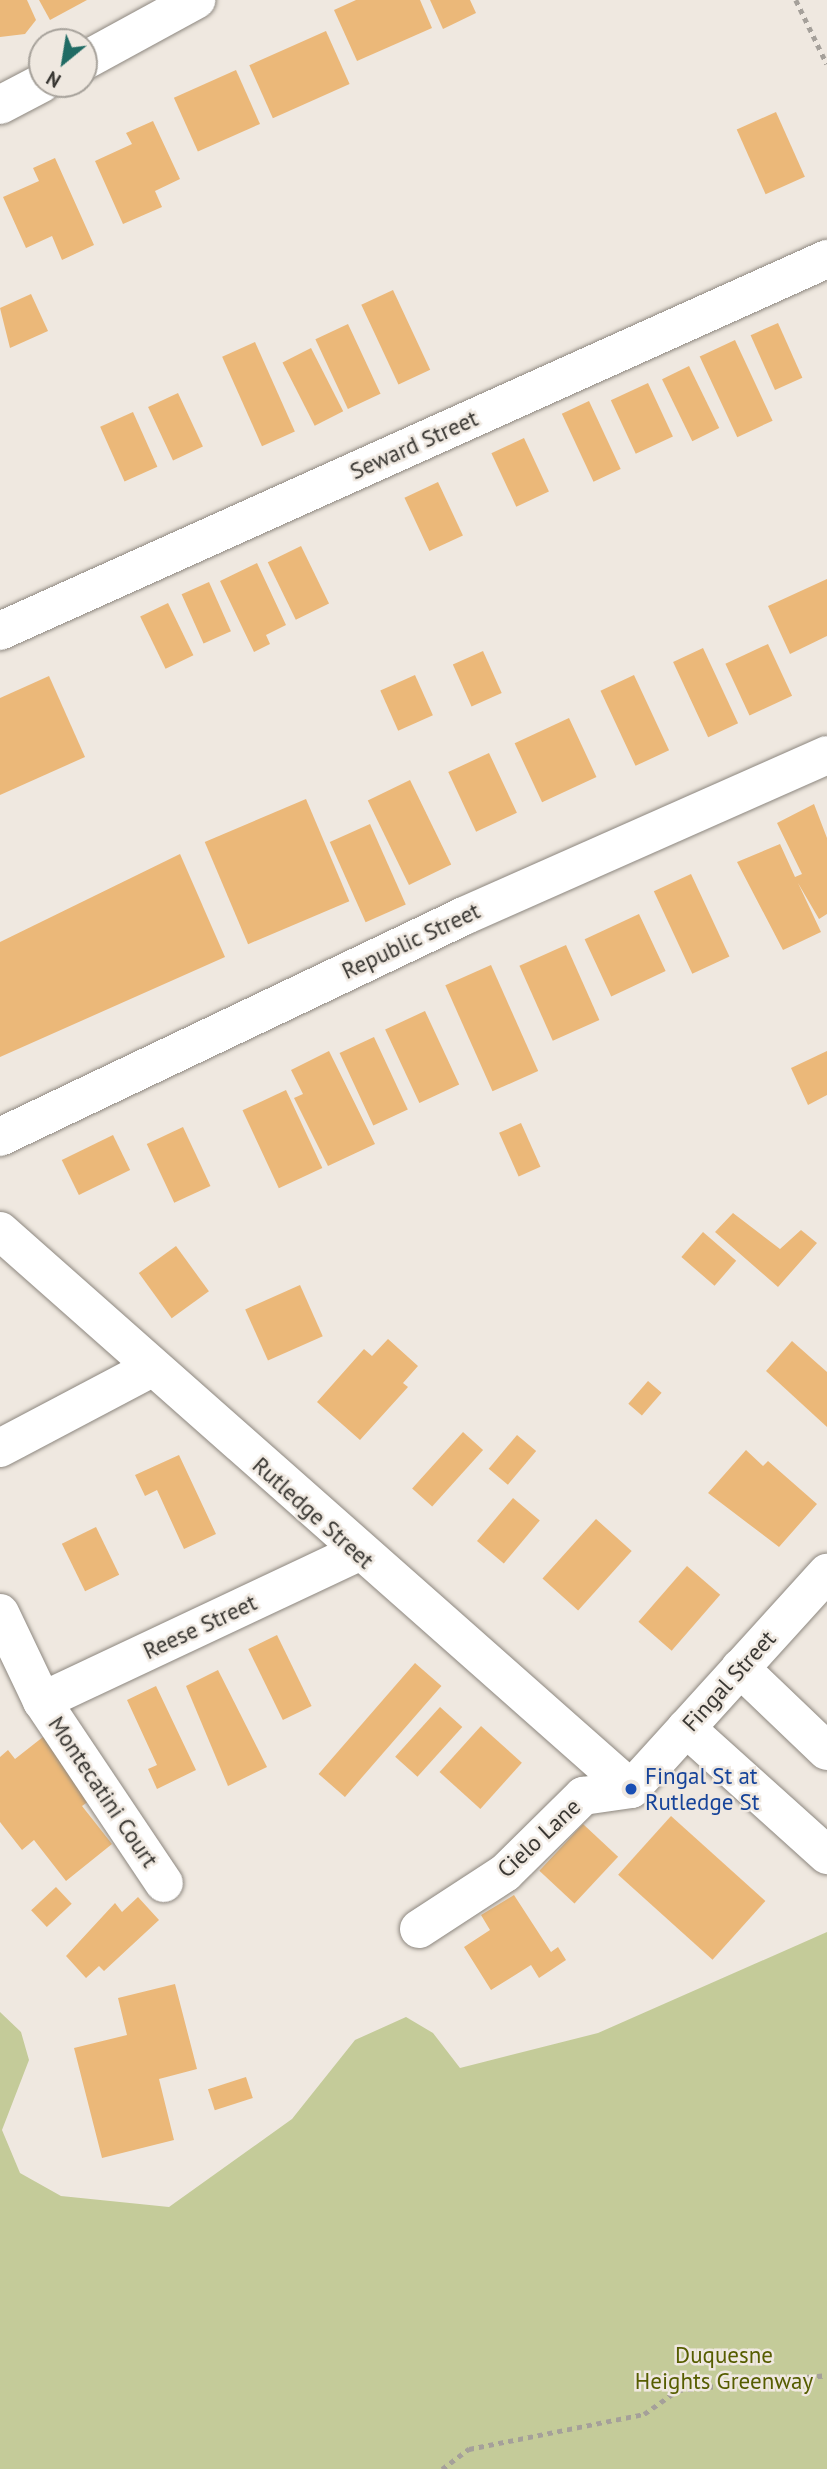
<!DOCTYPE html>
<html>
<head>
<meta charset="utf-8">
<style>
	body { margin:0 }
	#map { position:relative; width:827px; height:2469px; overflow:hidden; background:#efe8e0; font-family:"PT Sans",sans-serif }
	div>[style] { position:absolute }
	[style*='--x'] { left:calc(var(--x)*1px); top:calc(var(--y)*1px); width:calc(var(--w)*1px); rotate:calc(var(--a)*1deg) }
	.green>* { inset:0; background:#c4cb99 }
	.building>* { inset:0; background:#ebb879; transform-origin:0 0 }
	.path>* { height:4.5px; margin-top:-2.25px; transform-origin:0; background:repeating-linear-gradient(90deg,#a5a09a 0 5px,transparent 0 10px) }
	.roads { filter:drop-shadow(0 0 2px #8d877f) drop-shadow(0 0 2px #8d877f) }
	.minor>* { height:38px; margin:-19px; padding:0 19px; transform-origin:19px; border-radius:19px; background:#fff }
	.dots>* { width:19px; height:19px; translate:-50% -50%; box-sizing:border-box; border:4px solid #efe8e0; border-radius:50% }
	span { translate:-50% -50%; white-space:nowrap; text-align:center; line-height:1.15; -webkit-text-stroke:5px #efe8e0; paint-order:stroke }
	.street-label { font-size:23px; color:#3a3834 }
	.transit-label { font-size:23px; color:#164399 }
	.left { translate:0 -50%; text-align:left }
	.park-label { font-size:23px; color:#565d00 }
	.north { position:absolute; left:28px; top:28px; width:70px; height:70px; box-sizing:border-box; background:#efe8e0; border:2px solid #a7a29b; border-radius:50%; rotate:210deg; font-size:19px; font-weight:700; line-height:28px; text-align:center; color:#3a3834 }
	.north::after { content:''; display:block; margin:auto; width:24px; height:32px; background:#206b64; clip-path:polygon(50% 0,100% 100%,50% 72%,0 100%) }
</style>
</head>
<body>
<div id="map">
	<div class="green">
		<div style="clip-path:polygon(827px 1932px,827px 2469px,0 2469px,0 2012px,21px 2032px,29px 2060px,2px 2130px,20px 2173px,61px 2196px,169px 2207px,292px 2119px,355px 2040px,406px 2017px,433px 2033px,460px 2068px,598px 2033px)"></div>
	</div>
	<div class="building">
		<div style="clip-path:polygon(0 0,27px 0,36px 20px,25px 34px,0 37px)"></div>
		<div style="clip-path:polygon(39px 0,87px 0,50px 20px)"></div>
		<div style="clip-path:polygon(356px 0,420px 0,432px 28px,357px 61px,334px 10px)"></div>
		<div style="clip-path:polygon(430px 0,470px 0,476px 13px,443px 29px)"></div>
		<div style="left:326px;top:31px;width:58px;height:84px;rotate:66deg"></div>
		<div style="left:236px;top:70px;width:59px;height:68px;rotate:66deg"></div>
		<div style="left:776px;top:112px;width:71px;height:43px;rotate:66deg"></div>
		<div style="clip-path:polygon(153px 121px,180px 179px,155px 191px,162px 207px,123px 224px,95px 161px,132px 144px,126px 133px)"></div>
		<div style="clip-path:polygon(55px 158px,94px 245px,62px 260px,52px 236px,26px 248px,3px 197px,39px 181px,33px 168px)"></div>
		<div style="left:393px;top:290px;width:88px;height:35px;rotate:65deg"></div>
		<div style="clip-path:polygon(31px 294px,48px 331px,10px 348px,0 308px)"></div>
		<div style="left:778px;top:323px;width:60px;height:30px;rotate:66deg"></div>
		<div style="left:348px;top:324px;width:77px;height:36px;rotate:65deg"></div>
		<div style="left:735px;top:340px;width:89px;height:39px;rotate:65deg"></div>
		<div style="left:255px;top:342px;width:98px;height:36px;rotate:66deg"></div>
		<div style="left:311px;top:348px;width:71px;height:32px;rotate:63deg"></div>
		<div style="left:689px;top:366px;width:69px;height:30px;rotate:64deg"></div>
		<div style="left:648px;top:383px;width:59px;height:41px;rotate:65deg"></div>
		<div style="left:178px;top:393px;width:59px;height:33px;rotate:65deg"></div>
		<div style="left:589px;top:401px;width:75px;height:30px;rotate:65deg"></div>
		<div style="left:133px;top:412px;width:60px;height:36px;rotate:66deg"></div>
		<div style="left:524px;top:438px;width:59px;height:36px;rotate:65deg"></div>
		<div style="left:438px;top:482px;width:59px;height:37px;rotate:65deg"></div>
		<div style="left:301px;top:546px;width:64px;height:37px;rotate:64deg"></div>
		<div style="clip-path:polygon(257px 563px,286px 625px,266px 635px,270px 644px,254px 652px,220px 581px)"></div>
		<div style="clip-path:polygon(827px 579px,827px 636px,790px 654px,768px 606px)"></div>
		<div style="left:209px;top:582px;width:54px;height:30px;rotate:66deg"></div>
		<div style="left:168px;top:603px;width:58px;height:31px;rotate:64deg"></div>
		<div style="left:768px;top:644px;width:57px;height:47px;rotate:65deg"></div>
		<div style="left:703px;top:648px;width:83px;height:33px;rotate:65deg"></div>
		<div style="left:483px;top:651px;width:46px;height:33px;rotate:66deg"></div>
		<div style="left:415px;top:675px;width:44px;height:38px;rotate:66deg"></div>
		<div style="left:634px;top:675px;width:83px;height:37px;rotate:65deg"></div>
		<div style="clip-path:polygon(49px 676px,85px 757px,0 795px,0 698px)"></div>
		<div style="left:569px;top:718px;width:65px;height:60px;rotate:65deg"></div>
		<div style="left:489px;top:753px;width:66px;height:45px;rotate:65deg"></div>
		<div style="left:410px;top:780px;width:94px;height:47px;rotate:64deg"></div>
		<div style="left:306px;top:799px;width:111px;height:110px;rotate:67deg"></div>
		<div style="clip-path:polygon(814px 804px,827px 838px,827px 914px,819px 919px,798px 883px,821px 932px,783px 950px,737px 862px,780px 844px,795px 877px,802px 874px,777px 823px)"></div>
		<div style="left:370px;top:824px;width:88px;height:44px;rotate:66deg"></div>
		<div style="clip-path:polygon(180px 854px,225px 957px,0 1057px,0 942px)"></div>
		<div style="left:691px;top:874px;width:91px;height:41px;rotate:65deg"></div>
		<div style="left:639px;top:914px;width:63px;height:60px;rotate:65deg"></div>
		<div style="left:566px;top:945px;width:82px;height:51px;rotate:66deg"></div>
		<div style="left:491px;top:965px;width:116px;height:50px;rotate:66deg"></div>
		<div style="left:425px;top:1011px;width:81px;height:44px;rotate:65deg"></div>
		<div style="left:374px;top:1037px;width:80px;height:38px;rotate:65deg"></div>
		<div style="clip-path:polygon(329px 1051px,375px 1144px,328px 1166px,294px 1098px,303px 1094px,291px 1070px)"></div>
		<div style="clip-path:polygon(827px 1051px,827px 1095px,808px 1105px,791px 1068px)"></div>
		<div style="left:286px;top:1090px;width:86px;height:48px;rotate:65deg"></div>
		<div style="left:521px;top:1123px;width:48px;height:24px;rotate:66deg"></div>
		<div style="left:183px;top:1127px;width:65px;height:40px;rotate:65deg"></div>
		<div style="left:113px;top:1135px;width:39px;height:57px;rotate:64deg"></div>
		<div style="clip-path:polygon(733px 1213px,780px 1249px,801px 1230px,817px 1243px,778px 1287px,715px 1232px)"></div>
		<div style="left:703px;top:1232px;width:44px;height:33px;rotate:41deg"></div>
		<div style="left:176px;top:1246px;width:56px;height:46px;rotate:54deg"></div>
		<div style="left:300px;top:1285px;width:56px;height:60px;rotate:66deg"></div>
		<div style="clip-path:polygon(388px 1339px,418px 1366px,403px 1383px,408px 1387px,360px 1440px,317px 1402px,364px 1349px,372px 1356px)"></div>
		<div style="clip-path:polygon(792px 1341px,827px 1372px,827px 1427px,766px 1371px)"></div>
		<div style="left:648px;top:1381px;width:18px;height:30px;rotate:41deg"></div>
		<div style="left:463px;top:1432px;width:27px;height:76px;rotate:42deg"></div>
		<div style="left:517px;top:1435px;width:25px;height:44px;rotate:40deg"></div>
		<div style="clip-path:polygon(746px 1450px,763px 1466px,768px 1461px,817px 1504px,779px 1547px,708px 1493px)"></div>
		<div style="clip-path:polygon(179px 1455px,216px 1534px,184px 1549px,157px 1490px,145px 1496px,135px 1475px)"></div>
		<div style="left:513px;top:1498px;width:35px;height:56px;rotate:40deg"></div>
		<div style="left:596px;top:1519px;width:48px;height:80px;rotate:42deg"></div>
		<div style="left:96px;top:1527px;width:53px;height:38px;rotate:64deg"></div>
		<div style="left:687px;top:1566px;width:44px;height:74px;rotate:41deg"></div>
		<div style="left:277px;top:1635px;width:79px;height:32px;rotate:64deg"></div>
		<div style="left:415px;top:1663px;width:35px;height:147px;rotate:41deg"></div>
		<div style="clip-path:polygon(218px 1670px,267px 1767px,228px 1786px,186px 1686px)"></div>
		<div style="clip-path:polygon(156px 1686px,196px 1770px,157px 1789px,148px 1769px,157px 1765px,127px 1700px)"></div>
		<div style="left:440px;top:1707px;width:30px;height:67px;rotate:42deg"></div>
		<div style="left:481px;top:1726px;width:55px;height:62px;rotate:42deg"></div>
		<div style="clip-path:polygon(48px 1733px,97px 1795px,82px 1806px,112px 1844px,66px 1881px,34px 1840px,22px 1850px,0 1822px,0 1757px,8px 1750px,15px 1759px)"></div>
		<div style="left:671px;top:1816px;width:127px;height:79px;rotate:42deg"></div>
		<div style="left:583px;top:1824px;width:48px;height:64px;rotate:43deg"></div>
		<div style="left:56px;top:1887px;width:23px;height:34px;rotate:47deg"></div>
		<div style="clip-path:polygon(514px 1895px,551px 1952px,558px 1947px,566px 1960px,539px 1978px,531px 1965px,491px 1990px,464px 1947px,490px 1930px,481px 1915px)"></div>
		<div style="clip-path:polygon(138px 1897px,159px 1920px,104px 1971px,99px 1966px,86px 1978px,66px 1956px,115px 1903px,122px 1912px)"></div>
		<div style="clip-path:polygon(175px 1984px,197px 2069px,159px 2079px,174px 2140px,102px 2158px,74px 2048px,127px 2035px,118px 1998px)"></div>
		<div style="left:246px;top:2077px;width:22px;height:40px;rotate:72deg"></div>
	</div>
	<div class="path">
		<div style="--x:796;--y:0;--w:71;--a:64.2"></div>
		<div style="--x:442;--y:2469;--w:34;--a:-37"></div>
		<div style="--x:469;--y:2449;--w:178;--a:-11.3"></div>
		<div style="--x:644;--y:2414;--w:42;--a:-35.2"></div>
		<div style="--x:678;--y:2390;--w:150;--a:-5.7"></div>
	</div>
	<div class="roads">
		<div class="minor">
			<div style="--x:84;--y:61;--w:128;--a:-28.6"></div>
			<div style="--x:0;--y:105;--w:47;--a:-27.6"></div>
			<div style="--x:0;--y:631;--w:907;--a:-24.22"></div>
			<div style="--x:0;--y:1137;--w:514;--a:-25.47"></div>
			<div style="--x:464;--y:916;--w:397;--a:-23.9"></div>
			<div style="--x:0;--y:1231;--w:842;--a:41.49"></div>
			<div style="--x:0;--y:1448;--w:172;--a:-27.8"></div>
			<div style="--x:0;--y:1613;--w:98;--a:64.5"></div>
			<div style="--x:42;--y:1701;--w:219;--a:56.2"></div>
			<div style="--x:740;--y:1668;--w:120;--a:43.7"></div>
			<div style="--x:42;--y:1701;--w:348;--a:-25.2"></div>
			<div style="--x:686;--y:1728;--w:190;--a:42"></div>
			<div style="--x:631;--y:1789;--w:292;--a:-47.8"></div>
			<div style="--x:419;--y:1929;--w:103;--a:-33.1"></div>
			<div style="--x:505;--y:1873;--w:110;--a:-44.6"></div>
			<div style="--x:583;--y:1796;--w:49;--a:-8.3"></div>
		</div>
	</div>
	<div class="dots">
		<div style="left:631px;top:1789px;background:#1a4fb4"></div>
	</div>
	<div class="street-label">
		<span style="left:414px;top:445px;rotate:-24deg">Seward Street</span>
		<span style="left:411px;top:941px;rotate:-25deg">Republic Street</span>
		<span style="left:313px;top:1513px;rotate:42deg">Rutledge Street</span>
		<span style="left:200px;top:1627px;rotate:-25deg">Reese Street</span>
		<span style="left:729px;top:1681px;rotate:-48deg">Fingal Street</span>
		<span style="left:103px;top:1792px;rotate:56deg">Montecatini Court</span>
		<span style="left:539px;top:1838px;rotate:-43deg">Cielo Lane</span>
	</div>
	<div class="transit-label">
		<span class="left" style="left:645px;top:1789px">Fingal St at<br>Rutledge St</span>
	</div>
	<div class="park-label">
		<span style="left:724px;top:2368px">Duquesne<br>Heights Greenway</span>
	</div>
	<div class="north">N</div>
</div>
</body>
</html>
